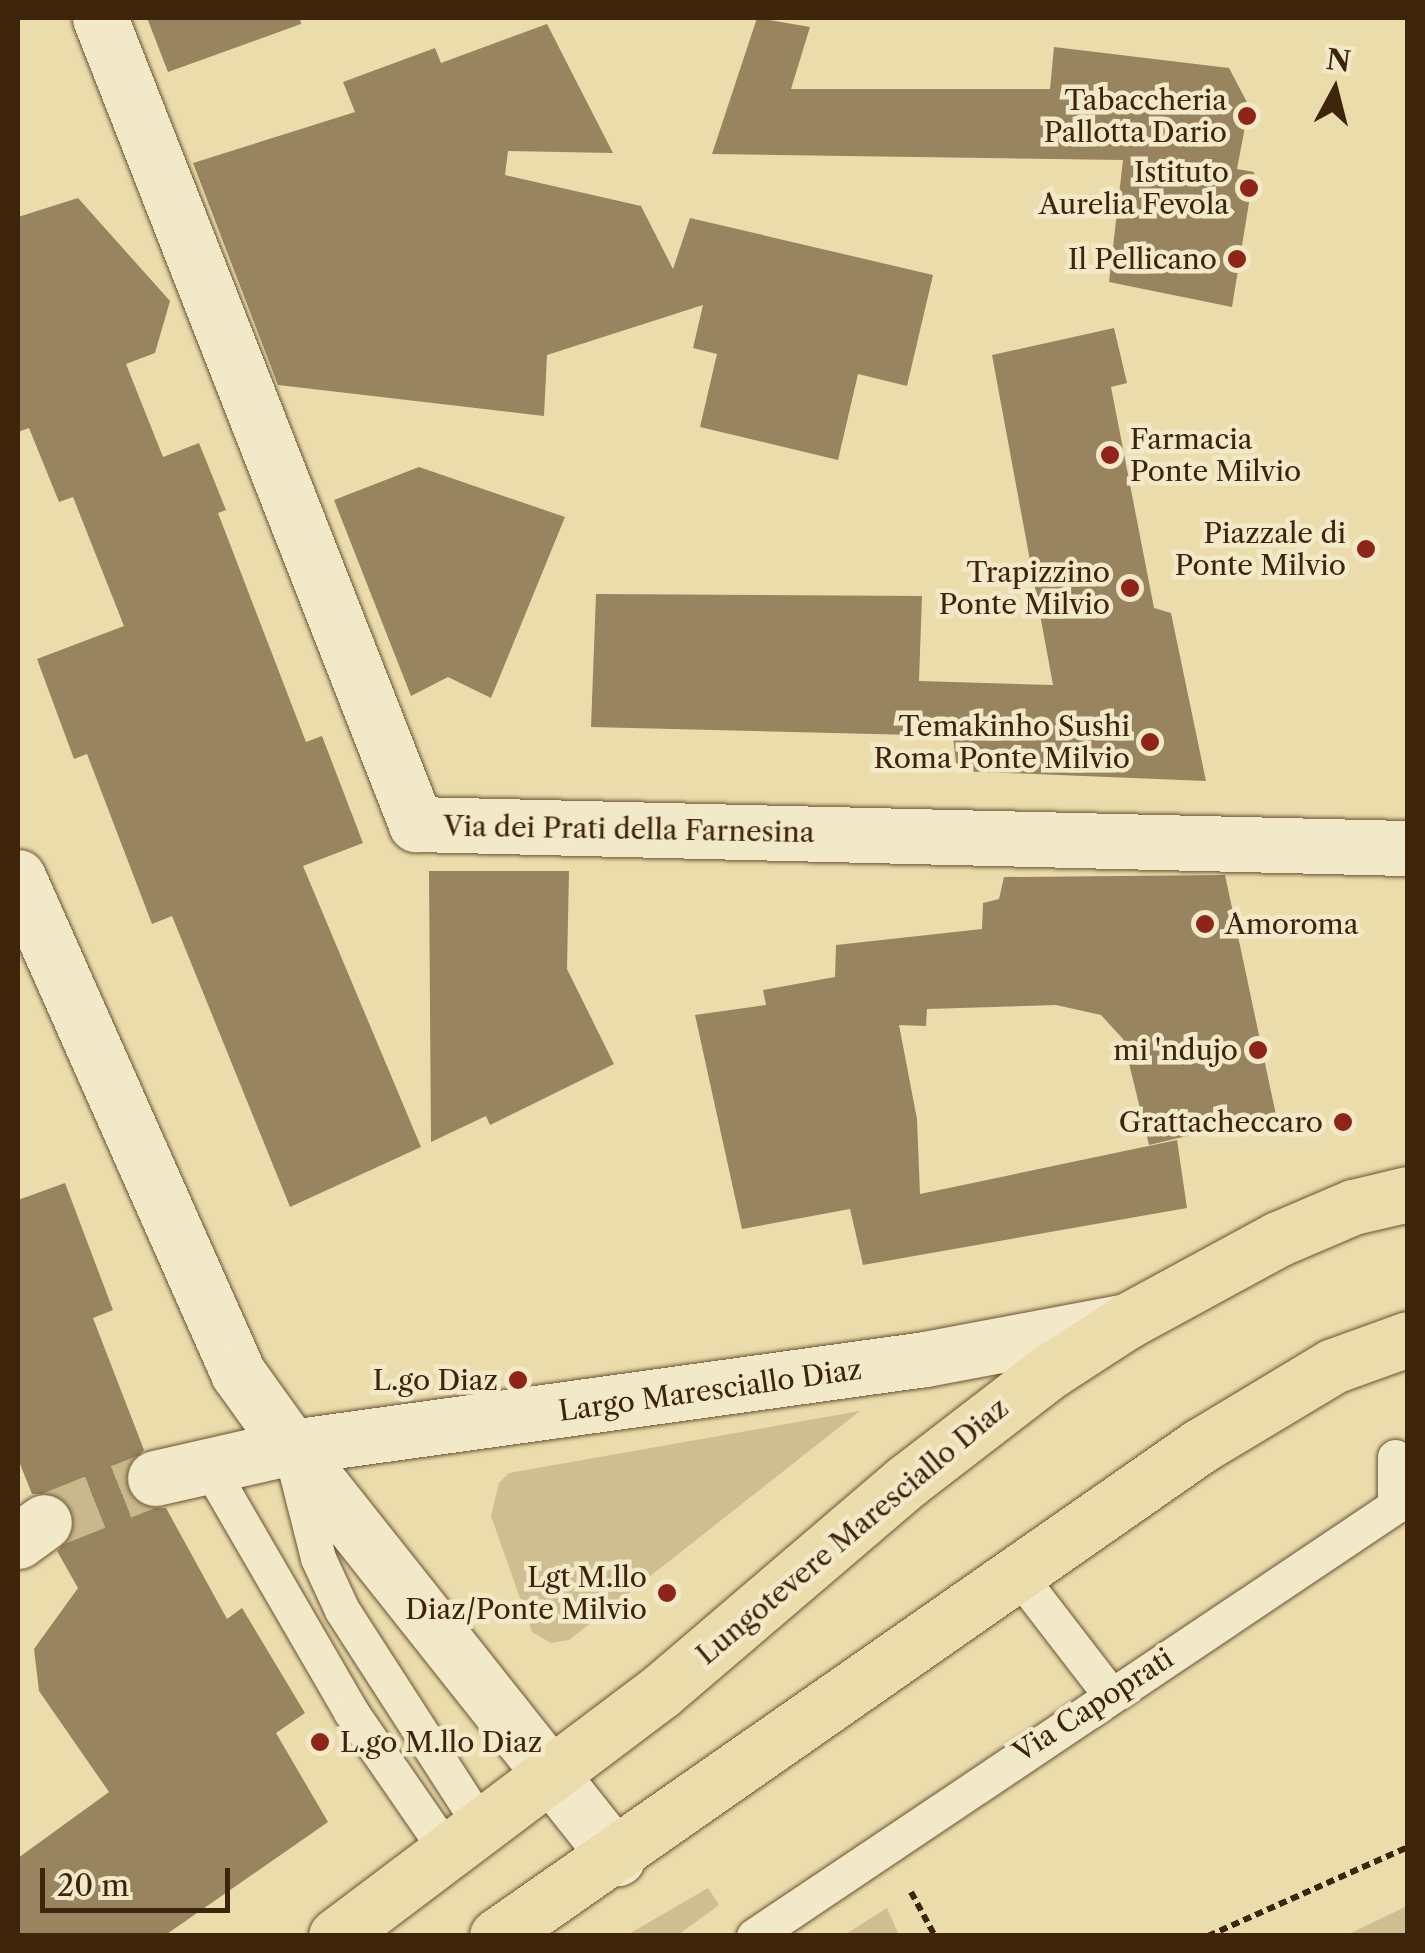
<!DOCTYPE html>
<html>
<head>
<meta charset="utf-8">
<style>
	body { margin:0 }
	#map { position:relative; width:1425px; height:1953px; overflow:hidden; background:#ebddab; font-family:"Libre Caslon Text",serif }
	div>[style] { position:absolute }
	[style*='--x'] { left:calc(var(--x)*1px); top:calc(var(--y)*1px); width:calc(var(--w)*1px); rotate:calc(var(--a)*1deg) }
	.green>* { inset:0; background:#cebe90 }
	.building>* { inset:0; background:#98845f }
	.secondary-tunnel>* { height:55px; margin-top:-27.5px; transform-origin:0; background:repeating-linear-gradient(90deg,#c9b88b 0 55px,transparent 0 83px) }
	.path>* { height:6px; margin-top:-3px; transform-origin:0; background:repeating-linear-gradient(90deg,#3f240c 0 8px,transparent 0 13px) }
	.roads { filter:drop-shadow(0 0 2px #6a5234) drop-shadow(0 0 2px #6a5234) }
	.lane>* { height:35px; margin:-17.5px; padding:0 17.5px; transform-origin:17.5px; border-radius:17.5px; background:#f2e9c8 }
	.street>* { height:55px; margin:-27.5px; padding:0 27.5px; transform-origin:27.5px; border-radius:27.5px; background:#f2e9c8 }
	.secondary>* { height:55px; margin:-27.5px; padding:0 27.5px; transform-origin:27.5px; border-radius:27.5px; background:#f2e9c8 }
	.primary>* { height:55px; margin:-27.5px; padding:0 27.5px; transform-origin:27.5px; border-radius:27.5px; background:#ebddab }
	.dots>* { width:28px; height:28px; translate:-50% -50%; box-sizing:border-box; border:5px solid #f2e9c8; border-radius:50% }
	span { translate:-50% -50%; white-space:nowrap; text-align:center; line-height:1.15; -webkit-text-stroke:9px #f2e9c8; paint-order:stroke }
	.poi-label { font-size:28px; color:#3f240c }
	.right { translate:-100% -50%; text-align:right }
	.left { translate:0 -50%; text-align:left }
	.street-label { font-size:28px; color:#3f240c }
	.frame { position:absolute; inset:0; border:20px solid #3f240c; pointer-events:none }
	.north { position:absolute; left:1285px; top:40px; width:100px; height:100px; -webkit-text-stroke:8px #f2e9c8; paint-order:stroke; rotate:7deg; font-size:28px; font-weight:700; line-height:40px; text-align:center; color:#3f240c }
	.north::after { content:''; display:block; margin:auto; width:35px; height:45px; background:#3f240c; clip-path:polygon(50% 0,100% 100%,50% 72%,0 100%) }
	.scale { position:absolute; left:40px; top:1868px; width:190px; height:45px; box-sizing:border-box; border:5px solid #3f240c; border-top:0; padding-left:12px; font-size:30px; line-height:35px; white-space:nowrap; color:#3f240c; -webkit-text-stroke:8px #f2e9c8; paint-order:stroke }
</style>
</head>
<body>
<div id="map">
	<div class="green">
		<div style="clip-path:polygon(860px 1411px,569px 1640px,551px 1643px,532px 1632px,491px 1516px,499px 1483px,509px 1473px)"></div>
		<div style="clip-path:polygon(708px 1888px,719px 1905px,678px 1935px,627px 1935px)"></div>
		<div style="clip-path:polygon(1407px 1906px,1407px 1935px,1347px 1935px)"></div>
		<div style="clip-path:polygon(887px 1908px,899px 1935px,844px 1935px)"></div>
	</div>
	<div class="building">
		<div style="clip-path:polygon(147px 18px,300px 18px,301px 24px,168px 72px)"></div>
		<div style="clip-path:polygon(757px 18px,810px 27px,791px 89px,1050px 89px,1054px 47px,1229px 68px,1249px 106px,1237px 169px,1254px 172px,1232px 307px,1109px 282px,1123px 160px,712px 154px)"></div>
		<div style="clip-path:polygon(547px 24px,613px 153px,508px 151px,505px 175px,641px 206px,673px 269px,690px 218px,933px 275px,907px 386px,858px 374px,838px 460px,700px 427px,717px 354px,693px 348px,703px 305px,547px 355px,544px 416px,278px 385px,193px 163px,355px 112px,343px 82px,435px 48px,441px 63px)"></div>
		<div style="clip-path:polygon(78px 198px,170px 301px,155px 353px,126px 364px,163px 457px,199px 443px,226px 510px,218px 513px,306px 742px,322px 736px,363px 843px,303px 866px,421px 1147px,290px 1207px,172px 916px,152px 924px,87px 754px,74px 759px,37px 659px,124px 626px,73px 497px,59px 502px,29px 428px,18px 432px,18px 217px)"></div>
		<div style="clip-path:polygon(1114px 328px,1127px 383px,1111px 387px,1154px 608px,1171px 613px,1206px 781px,957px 771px,953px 736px,591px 727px,596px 594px,922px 596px,919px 681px,1053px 685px,992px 355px)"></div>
		<div style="clip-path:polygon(419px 467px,565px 517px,491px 698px,448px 677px,411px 696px,334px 500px)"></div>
		<div style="clip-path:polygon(429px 871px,569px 871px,567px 969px,614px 1064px,490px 1125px,486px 1116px,431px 1142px)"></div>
		<div style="clip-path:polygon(1225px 875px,1276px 1115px,1149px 1145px,1123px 1039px,1101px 1015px,1056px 1005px,927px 1009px,926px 1026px,899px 1025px,917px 1119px,920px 1194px,1177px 1140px,1187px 1208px,863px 1265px,850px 1209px,742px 1229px,695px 1015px,766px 1005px,763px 990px,835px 977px,836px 945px,982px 929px,983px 903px,999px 899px,1004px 877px)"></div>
		<div style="clip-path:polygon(65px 1183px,113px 1310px,93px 1318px,144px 1450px,126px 1468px,125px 1486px,145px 1507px,166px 1508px,227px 1619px,242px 1608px,305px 1713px,276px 1733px,328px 1822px,164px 1936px,18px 1936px,18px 1858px,109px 1792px,39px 1691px,34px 1649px,78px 1588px,57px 1551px,72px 1535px,75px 1520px,57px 1494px,32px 1494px,18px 1459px,18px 1200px)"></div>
	</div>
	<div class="secondary-tunnel">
		<div style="--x:44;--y:1522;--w:119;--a:-21.6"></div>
	</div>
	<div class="path">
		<div style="--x:911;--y:1892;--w:50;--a:61.4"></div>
		<div style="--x:1208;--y:1936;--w:219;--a:-24"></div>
	</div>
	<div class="roads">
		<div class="lane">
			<div style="--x:294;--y:1463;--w:98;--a:75.8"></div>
			<div style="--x:318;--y:1558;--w:57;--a:65.2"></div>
			<div style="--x:342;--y:1610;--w:260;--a:57.2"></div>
			<div style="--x:208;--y:1465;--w:285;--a:59.9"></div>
			<div style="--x:351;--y:1712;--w:173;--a:55.4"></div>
			<div style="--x:1019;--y:1576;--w:149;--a:52.4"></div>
			<div style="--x:754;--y:1936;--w:772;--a:-33.85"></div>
			<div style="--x:1395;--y:1506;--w:49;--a:-90"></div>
		</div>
		<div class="street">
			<div style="--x:100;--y:18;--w:866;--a:68.59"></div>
			<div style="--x:416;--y:824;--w:992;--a:1.39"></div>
			<div style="--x:18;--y:877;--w:543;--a:66.08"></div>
			<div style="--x:238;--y:1373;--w:91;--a:54.4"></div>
		</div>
		<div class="secondary">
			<div style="--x:291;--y:1447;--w:525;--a:51.58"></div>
			<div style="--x:155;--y:1478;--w:139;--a:-12.8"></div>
			<div style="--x:291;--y:1447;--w:640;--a:-7.9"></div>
			<div style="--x:925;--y:1359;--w:206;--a:-10.7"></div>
			<div style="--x:18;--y:1541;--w:32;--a:-36"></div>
		</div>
		<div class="primary">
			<div style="--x:336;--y:1936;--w:407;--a:-37"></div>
			<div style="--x:661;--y:1691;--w:323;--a:-40.5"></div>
			<div style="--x:907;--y:1481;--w:177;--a:-37.6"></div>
			<div style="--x:1047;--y:1373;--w:95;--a:-33"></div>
			<div style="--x:1127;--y:1321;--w:172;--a:-28.5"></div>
			<div style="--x:1278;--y:1239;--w:82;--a:-23.1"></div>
			<div style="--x:1353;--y:1207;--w:57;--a:-13.3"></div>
			<div style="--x:497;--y:1936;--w:857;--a:-34.88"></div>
			<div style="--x:1200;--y:1446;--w:155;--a:-31"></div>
			<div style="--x:1333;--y:1366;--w:80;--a:-19.8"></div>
		</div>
	</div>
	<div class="dots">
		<div style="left:1247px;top:116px;background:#8f2418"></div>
		<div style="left:1249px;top:188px;background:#8f2418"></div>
		<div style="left:1237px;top:259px;background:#8f2418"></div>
		<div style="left:1110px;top:455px;background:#8f2418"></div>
		<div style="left:1366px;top:549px;background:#8f2418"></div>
		<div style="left:1130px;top:588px;background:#8f2418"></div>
		<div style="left:1150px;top:742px;background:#8f2418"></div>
		<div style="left:1205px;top:924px;background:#8f2418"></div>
		<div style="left:1258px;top:1050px;background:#8f2418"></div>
		<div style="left:1343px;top:1122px;background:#8f2418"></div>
		<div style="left:518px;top:1380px;background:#8f2418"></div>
		<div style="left:667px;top:1593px;background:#8f2418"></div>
		<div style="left:320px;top:1742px;background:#8f2418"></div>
	</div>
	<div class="poi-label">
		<span class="right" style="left:1227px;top:116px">Tabaccheria<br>Pallotta Dario</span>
		<span class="right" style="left:1229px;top:188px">Istituto<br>Aurelia Fevola</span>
		<span class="right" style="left:1217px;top:259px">Il Pellicano</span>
		<span class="left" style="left:1130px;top:455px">Farmacia<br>Ponte Milvio</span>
		<span class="right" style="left:1346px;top:549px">Piazzale di<br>Ponte Milvio</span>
		<span class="right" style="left:1110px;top:588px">Trapizzino<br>Ponte Milvio</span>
		<span class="right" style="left:1130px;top:742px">Temakinho Sushi<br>Roma Ponte Milvio</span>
		<span class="left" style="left:1225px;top:924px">Amoroma</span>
		<span class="right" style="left:1238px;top:1050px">mi 'ndujo</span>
		<span class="right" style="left:1323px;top:1122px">Grattacheccaro</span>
		<span class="right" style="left:498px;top:1380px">L.go Diaz</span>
		<span class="right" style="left:647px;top:1593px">Lgt M.llo<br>Diaz/Ponte Milvio</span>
		<span class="left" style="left:340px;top:1742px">L.go M.llo Diaz</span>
	</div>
	<div class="street-label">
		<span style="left:629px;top:829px;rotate:1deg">Via dei Prati della Farnesina</span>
		<span style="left:710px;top:1390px;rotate:-8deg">Largo Maresciallo Diaz</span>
		<span style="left:852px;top:1531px;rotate:-40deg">Lungotevere Maresciallo Diaz</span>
		<span style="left:1093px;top:1705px;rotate:-33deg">Via Capoprati</span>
	</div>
	<div class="frame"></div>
	<div class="north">N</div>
	<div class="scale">20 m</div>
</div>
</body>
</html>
